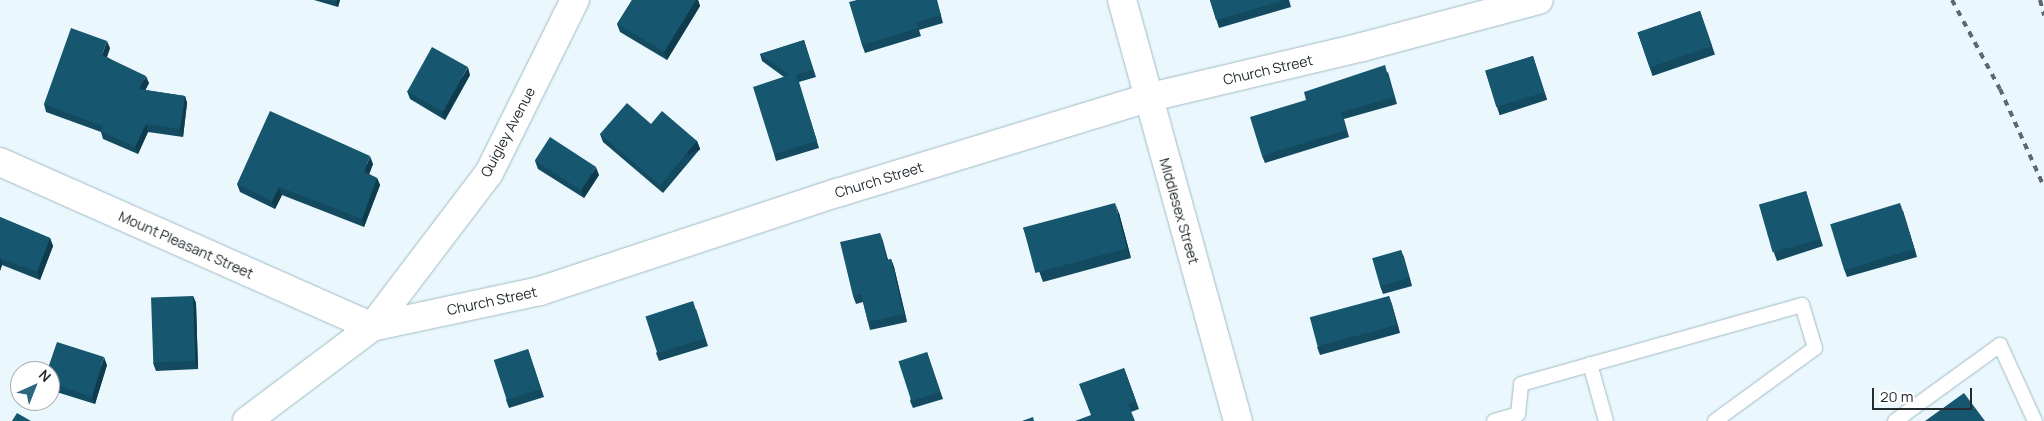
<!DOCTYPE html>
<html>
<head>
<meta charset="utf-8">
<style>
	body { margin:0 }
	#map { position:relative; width:2044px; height:421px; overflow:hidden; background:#eaf8fe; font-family:Manrope,sans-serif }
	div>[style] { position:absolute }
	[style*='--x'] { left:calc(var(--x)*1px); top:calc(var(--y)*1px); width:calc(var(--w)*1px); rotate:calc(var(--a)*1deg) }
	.roads { filter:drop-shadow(0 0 1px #a3b9c3) drop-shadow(0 0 1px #a3b9c3) }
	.service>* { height:14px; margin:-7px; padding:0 7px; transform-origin:7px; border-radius:7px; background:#fff }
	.minor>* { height:28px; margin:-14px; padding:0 14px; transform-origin:14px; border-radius:14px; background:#fff }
	.primary>* { height:28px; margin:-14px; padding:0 14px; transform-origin:14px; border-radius:14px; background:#fff }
	.rail>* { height:4px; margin-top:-2px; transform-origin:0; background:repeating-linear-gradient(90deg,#5d676c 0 6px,transparent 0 12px) }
	.wall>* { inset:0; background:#134a5f; transform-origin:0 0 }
	.shaded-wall>* { inset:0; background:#0f3c4d; transform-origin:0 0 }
	.building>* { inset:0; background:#16566e; transform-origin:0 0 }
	span { translate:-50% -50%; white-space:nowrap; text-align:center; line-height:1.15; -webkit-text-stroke:5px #fff; paint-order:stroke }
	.street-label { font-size:14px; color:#232b2f }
	.north { position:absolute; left:10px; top:361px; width:50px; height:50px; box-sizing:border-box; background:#fff; border:1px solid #a7aaac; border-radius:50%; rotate:44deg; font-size:14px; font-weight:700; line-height:20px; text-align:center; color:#232b2f }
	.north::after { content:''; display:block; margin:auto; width:18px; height:22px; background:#2c677f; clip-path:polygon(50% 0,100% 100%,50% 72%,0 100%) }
	.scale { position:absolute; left:1872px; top:388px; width:100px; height:22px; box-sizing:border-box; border:2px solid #232b2f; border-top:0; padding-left:6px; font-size:15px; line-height:18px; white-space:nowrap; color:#232b2f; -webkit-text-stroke:4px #fff; paint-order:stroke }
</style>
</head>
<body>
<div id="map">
	<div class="roads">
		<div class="service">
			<div style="--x:1590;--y:364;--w:59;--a:74.3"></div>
			<div style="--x:1494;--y:421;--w:25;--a:-16"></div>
			<div style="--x:1518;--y:414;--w:30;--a:-84"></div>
			<div style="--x:1521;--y:384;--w:292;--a:-15.7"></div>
			<div style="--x:1802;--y:305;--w:45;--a:73.2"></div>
			<div style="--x:1815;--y:348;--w:124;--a:143.9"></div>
			<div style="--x:1895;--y:421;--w:130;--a:-35.9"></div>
			<div style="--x:2000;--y:345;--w:84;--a:65.3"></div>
		</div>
		<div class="minor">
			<div style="--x:0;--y:162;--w:407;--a:23.9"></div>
			<div style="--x:372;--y:327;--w:193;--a:-52.8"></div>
			<div style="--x:489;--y:173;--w:193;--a:-63.6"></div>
			<div style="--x:247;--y:421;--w:156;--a:-36.9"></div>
			<div style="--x:372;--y:327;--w:172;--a:-12.1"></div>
			<div style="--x:540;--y:291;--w:313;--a:-18.3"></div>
			<div style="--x:837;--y:193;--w:324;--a:-17"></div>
			<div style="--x:1147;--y:98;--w:221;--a:-13.3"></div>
			<div style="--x:1362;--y:47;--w:183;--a:-14.9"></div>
		</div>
		<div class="primary">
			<div style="--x:1122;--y:0;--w:437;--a:74.6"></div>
		</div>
	</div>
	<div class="rail">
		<div style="--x:1952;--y:0;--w:101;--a:61.7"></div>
		<div style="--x:2000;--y:89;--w:107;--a:65.8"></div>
		<div style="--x:2040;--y:0;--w:16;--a:75"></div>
	</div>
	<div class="wall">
		<div style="clip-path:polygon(314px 0,340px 0,338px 7px)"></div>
		<div style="clip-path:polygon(632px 0,698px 0,700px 6px,667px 60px,620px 32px,617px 24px)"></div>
		<div style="clip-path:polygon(857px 0,937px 0,943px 23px,919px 30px,921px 36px,865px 53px,862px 45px)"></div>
		<div style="clip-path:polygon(1210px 0,1289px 0,1291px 7px,1219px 28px)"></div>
		<div style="left:1700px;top:11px;width:46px;height:66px;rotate:71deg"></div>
		<div style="clip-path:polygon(804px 40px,816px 77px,799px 82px,819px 148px,776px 161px,774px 154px,784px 77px,762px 61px,760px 54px)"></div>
		<div style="clip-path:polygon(110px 48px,107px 57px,149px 83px,145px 90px,185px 96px,187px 103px,183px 137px,148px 132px,138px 154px,103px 139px,101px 132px,46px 112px,44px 104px)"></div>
		<div style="left:1533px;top:56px;width:46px;height:50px;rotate:72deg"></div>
		<div style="clip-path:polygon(1388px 72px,1397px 104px,1344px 119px,1349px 137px,1265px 163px,1262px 156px)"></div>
		<div style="clip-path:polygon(470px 75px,445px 120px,410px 99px,407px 91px)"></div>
		<div style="clip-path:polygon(651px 124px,697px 141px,700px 149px,663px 193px,603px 142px,600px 134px)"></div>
		<div style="clip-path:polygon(535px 161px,599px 175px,584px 198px,538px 169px)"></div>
		<div style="clip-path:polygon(373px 164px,369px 174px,377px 178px,380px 185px,364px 227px,282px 195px,275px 209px,240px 192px,237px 184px)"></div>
		<div style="clip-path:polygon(1806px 191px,1823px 246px,1777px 261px,1774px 253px)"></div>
		<div style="clip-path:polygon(1903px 211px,1917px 257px,1847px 277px,1844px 269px)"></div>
		<div style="clip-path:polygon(1119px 213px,1131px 258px,1043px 282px,1023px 228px)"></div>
		<div style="clip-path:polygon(0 217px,50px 238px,53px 246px,40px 280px,2px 265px,0 271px)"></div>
		<div style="clip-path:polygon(880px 233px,888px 260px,891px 259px,894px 267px,907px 322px,870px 330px,863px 302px,856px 304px,853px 296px)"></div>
		<div style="clip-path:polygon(1401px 250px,1412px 286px,1383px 294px,1380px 286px)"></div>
		<div style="clip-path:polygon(193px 296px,196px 303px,198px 369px,156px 371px,153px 363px)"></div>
		<div style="clip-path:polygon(1389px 296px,1400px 333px,1320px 355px,1317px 347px)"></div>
		<div style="clip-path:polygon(696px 309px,708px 346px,659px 361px,656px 353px)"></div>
		<div style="clip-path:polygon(528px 349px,544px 397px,509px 408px,506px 400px)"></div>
		<div style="clip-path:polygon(927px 352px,943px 399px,913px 408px,910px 401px)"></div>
		<div style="clip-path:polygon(107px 365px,95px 404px,50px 390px,50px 371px)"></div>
		<div style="clip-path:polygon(1124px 368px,1139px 409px,1131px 412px,1091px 415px)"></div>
	</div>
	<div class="shaded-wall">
		<div style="clip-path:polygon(337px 0,340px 0,338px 7px,336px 2px)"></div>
		<div style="clip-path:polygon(696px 0,698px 0,700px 6px,667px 60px,664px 52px)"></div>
		<div style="clip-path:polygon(107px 41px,110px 48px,105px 62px,102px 55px)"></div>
		<div style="clip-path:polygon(468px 67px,470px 75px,445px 120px,442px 112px)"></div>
		<div style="clip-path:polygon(146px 76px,149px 83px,142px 97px,139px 89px)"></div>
		<div style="clip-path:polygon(185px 96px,187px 103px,183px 137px,180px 129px)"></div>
		<div style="clip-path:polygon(146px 124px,148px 132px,138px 154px,135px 147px)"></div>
		<div style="left:697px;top:141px;width:9px;height:57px;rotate:69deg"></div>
		<div style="clip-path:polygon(370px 156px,373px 164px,367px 180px,364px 172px)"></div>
		<div style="clip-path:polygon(596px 167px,599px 175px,584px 198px,581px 190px)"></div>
		<div style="clip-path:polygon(377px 178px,380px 185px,364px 227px,362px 219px)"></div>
		<div style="clip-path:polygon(279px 187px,282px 195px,275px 209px,272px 201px)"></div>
		<div style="clip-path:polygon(1115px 203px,1119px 213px,1131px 258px,1127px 248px)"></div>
		<div style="clip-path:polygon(1900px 203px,1903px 211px,1917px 257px,1914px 249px)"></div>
		<div style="clip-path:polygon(880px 233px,883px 241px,890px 268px,887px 260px)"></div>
		<div style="clip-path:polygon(50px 238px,53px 246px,40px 280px,37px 272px)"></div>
		<div style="clip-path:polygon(1401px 250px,1404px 257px,1412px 286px,1409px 278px)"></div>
		<div style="clip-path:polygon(0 259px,2px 265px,0 271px)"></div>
		<div style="clip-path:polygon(891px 259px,894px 267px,907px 322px,904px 314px)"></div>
		<div style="clip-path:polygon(193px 296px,196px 303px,198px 369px,195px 361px)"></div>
		<div style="clip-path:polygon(1389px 296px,1392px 304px,1400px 333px,1397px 325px)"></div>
		<div style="clip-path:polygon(104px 357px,107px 365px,95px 404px,92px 397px)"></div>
	</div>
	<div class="building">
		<div style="clip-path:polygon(328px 0,337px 0,336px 2px)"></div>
		<div style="clip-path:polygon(632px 0,696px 0,664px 52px,617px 24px)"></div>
		<div style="clip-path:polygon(857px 0,936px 0,941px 15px,916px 22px,918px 28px,862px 45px,849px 2px)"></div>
		<div style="clip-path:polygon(1210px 0,1285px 0,1216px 20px)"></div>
		<div style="left:1700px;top:11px;width:37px;height:66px;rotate:71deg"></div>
		<div style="clip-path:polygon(71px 28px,107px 41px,102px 55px,146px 76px,139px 89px,185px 96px,180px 129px,146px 124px,135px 147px,101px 131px,103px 126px,44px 104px)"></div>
		<div style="clip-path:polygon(804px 40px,813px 70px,796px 75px,817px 141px,774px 154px,753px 87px,789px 75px,760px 54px)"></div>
		<div style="left:432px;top:47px;width:41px;height:51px;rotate:29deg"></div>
		<div style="left:1533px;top:56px;width:38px;height:50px;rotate:73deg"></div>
		<div style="clip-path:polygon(1385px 65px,1394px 97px,1341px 112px,1346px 130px,1262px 156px,1250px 117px,1306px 100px,1304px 92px)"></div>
		<div style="clip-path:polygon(627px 103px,651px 124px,662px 111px,697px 141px,660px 185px,600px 134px)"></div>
		<div style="clip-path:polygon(270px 111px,370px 156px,364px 172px,377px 178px,362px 219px,279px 187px,272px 201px,237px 184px)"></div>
		<div style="left:550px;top:137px;width:55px;height:28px;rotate:33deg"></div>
		<div style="left:1806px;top:191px;width:50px;height:49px;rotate:74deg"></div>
		<div style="left:1115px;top:203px;width:47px;height:95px;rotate:75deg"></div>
		<div style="left:1900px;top:203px;width:48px;height:73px;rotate:73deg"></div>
		<div style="clip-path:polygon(0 217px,50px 238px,37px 272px,0 258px)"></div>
		<div style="clip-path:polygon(880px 233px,887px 260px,891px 259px,904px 314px,868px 322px,861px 294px,853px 296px,840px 242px)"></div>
		<div style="left:1401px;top:250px;width:29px;height:30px;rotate:74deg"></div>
		<div style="left:193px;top:296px;width:65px;height:42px;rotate:88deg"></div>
		<div style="left:1389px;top:296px;width:30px;height:82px;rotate:75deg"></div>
		<div style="left:693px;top:301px;width:39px;height:50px;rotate:72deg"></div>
		<div style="clip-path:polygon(57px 342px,104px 357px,92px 397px,50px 383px,50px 371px,47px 371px)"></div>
		<div style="left:528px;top:349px;width:42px;height:36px;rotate:72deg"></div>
		<div style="left:927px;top:352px;width:42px;height:30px;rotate:72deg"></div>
		<div style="clip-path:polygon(1124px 368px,1136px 401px,1128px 404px,1135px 421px,1075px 421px,1091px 415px,1079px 384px)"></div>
		<div style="clip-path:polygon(1964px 393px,1985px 421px,1925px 421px)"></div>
		<div style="clip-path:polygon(17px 413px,31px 421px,12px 421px)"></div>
		<div style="clip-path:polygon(1033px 417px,1034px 421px,1022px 421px)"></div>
	</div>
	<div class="street-label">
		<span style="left:1268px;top:70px;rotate:-13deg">Church Street</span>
		<span style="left:508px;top:132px;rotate:-62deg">Quigley Avenue</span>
		<span style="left:879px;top:180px;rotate:-17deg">Church Street</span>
		<span style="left:1179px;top:211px;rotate:74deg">Middlesex Street</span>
		<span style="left:186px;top:245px;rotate:24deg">Mount Pleasant Street</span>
		<span style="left:492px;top:301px;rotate:-12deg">Church Street</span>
	</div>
	<div class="north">N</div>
	<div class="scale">20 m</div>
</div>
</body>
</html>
